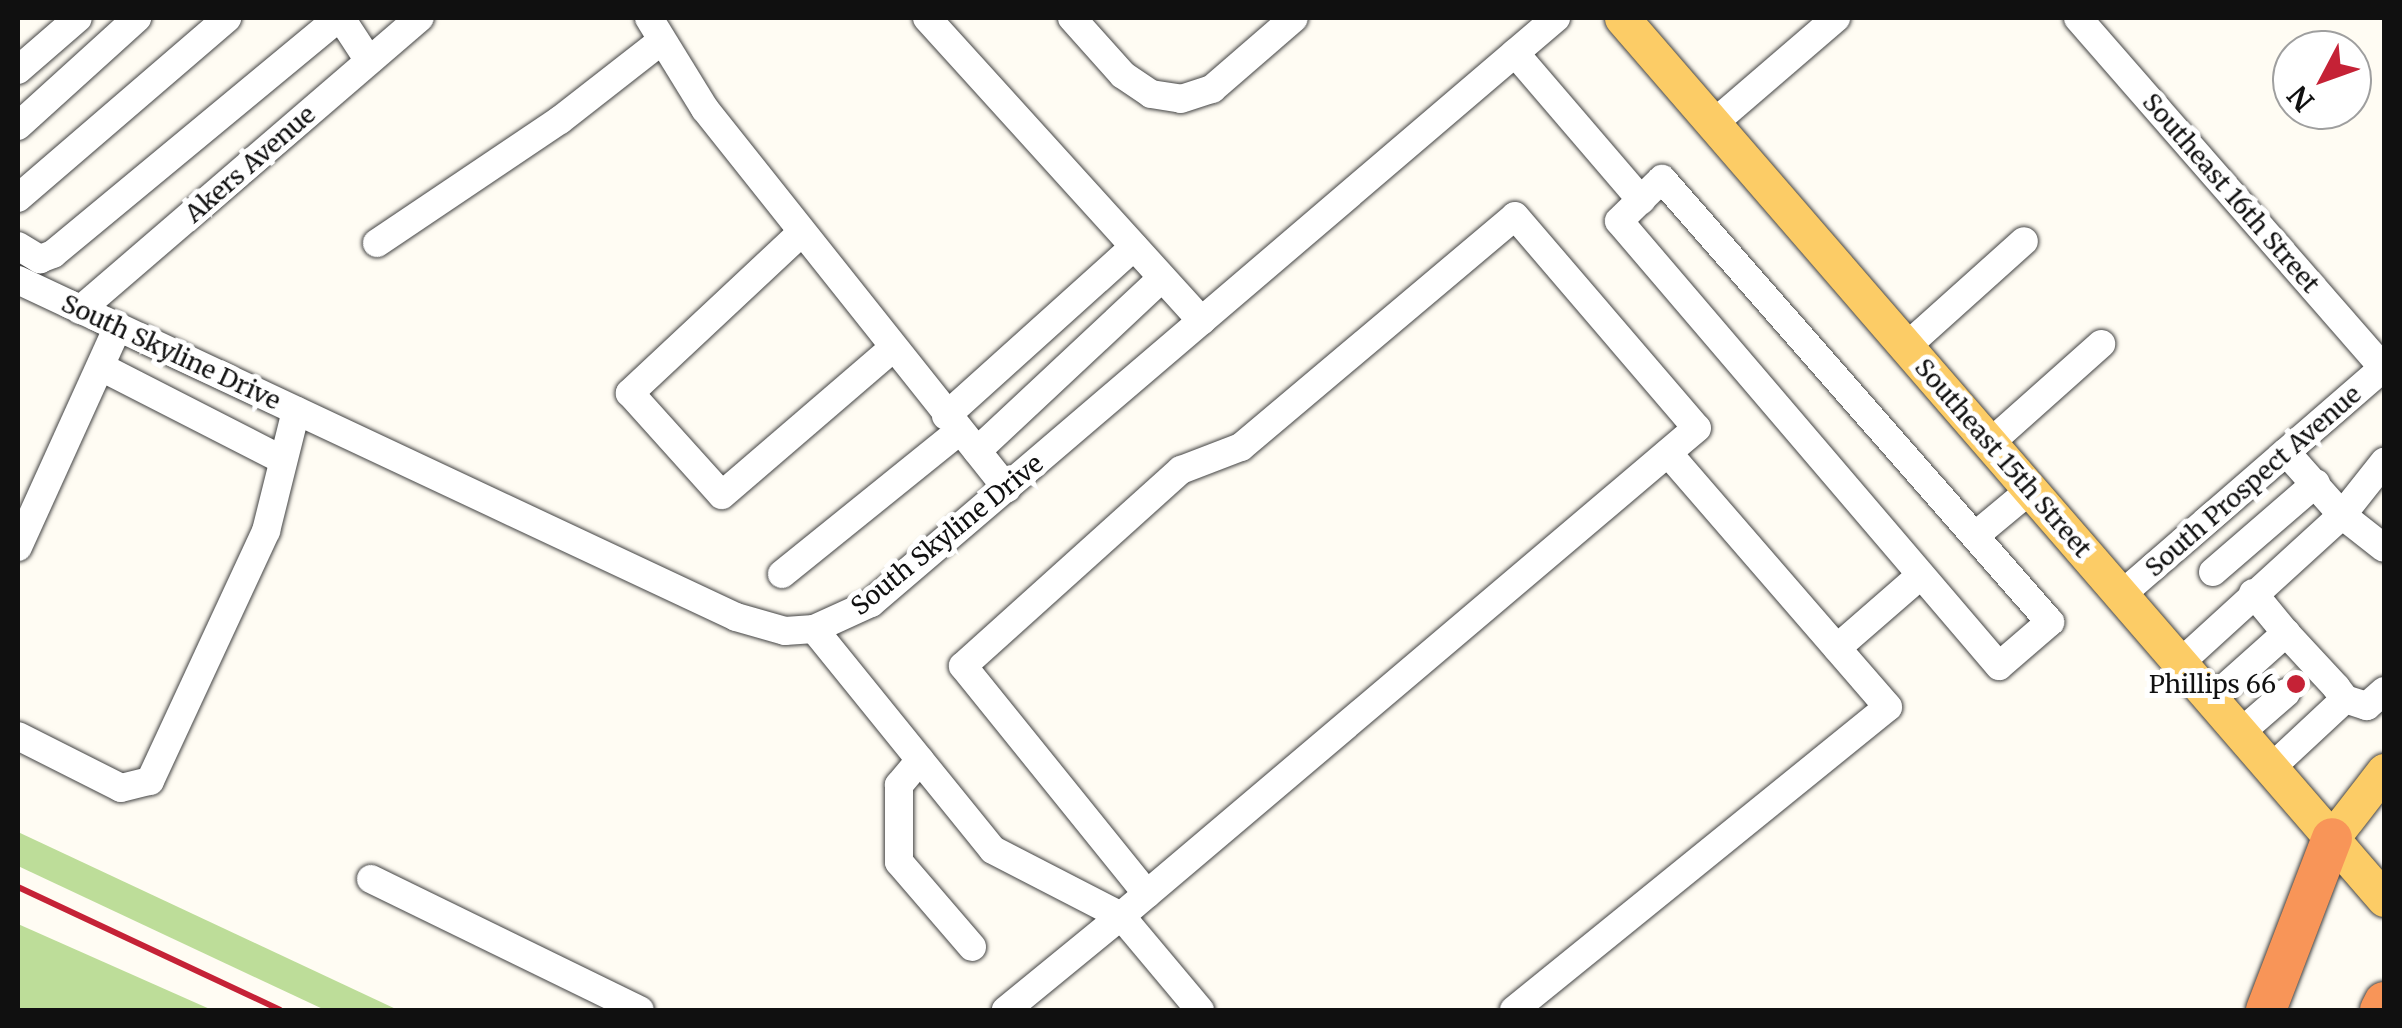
<!DOCTYPE html>
<html>
<head>
<meta charset="utf-8">
<style>
	body { margin:0 }
	#map { position:relative; width:2402px; height:1028px; overflow:hidden; background:#fffcf3; font-family:Merriweather,serif }
	div>[style] { position:absolute }
	[style*='--x'] { left:calc(var(--x)*1px); top:calc(var(--y)*1px); width:calc(var(--w)*1px); rotate:calc(var(--a)*1deg) }
	.forest>* { inset:0; background:#bddd99 }
	.minor-tunnel>* { height:28px; margin-top:-14px; transform-origin:0; background:repeating-linear-gradient(90deg,#dbd9d1 0 28px,transparent 0 42px) }
	.roads { filter:drop-shadow(0 0 2px #434343) drop-shadow(0 0 2px #434343) }
	.minor>* { height:28px; margin:-14px; padding:0 14px; transform-origin:14px; border-radius:14px; background:#fff }
	.major>* { height:35px; margin:-17.5px; padding:0 17.5px; transform-origin:17.5px; border-radius:17.5px; background:#fccc66 }
	.highway>* { height:40px; margin:-20px; padding:0 20px; transform-origin:20px; border-radius:20px; background:#f89558 }
	.rail>* { height:6px; margin:-3px; padding:0 3px; transform-origin:3px; border-radius:3px; background:#c52236 }
	.dots>* { width:28px; height:28px; translate:-50% -50%; box-sizing:border-box; border:5px solid #fff; border-radius:50% }
	span { translate:-50% -50%; white-space:nowrap; text-align:center; line-height:1.15; -webkit-text-stroke:10px #fff; paint-order:stroke }
	.street-label { font-size:25px; color:#101010 }
	.poi-label { font-size:25px; color:#101010 }
	.right { translate:-100% -50%; text-align:right }
	.frame { position:absolute; inset:0; border:20px solid #101010; pointer-events:none }
	.north { position:absolute; left:2272px; top:30px; width:100px; height:100px; box-sizing:border-box; background:#fff; border:2px solid #9f9f9f; border-radius:50%; rotate:229deg; font-size:28px; font-weight:700; line-height:40px; text-align:center; color:#101010 }
	.north::after { content:''; display:block; margin:auto; width:35px; height:45px; background:#c52236; clip-path:polygon(50% 0,100% 100%,50% 72%,0 100%) }
</style>
</head>
<body>
<div id="map">
	<div class="forest">
		<div style="clip-path:polygon(18px 832px,398px 1010px,325px 1010px,18px 866px)"></div>
		<div style="clip-path:polygon(18px 924px,212px 1010px,18px 1010px)"></div>
	</div>
	<div class="minor-tunnel">
		<div style="--x:2286;--y:693;--w:26;--a:-43"></div>
	</div>
	<div class="roads">
		<div class="minor">
			<div style="--x:341;--y:18;--w:51;--a:56.9"></div>
			<div style="--x:649;--y:18;--w:107;--a:58.4"></div>
			<div style="--x:705;--y:109;--w:485;--a:51.5"></div>
			<div style="--x:927;--y:18;--w:409;--a:47.8"></div>
			<div style="--x:1072;--y:18;--w:76;--a:48.2"></div>
			<div style="--x:1123;--y:75;--w:34;--a:34"></div>
			<div style="--x:1151;--y:94;--w:30;--a:9"></div>
			<div style="--x:1181;--y:99;--w:33;--a:-18"></div>
			<div style="--x:1212;--y:89;--w:108;--a:-40.9"></div>
			<div style="--x:2078;--y:18;--w:464;--a:48.9"></div>
			<div style="--x:1515;--y:53;--w:194;--a:49.4"></div>
			<div style="--x:18;--y:70;--w:79;--a:-40.9"></div>
			<div style="--x:1714;--y:123;--w:161;--a:-40.7"></div>
			<div style="--x:18;--y:126;--w:161;--a:-42.2"></div>
			<div style="--x:1662;--y:179;--w:589;--a:48.79"></div>
			<div style="--x:2050;--y:622;--w:67;--a:139.2"></div>
			<div style="--x:1999;--y:666;--w:585;--a:-130.5"></div>
			<div style="--x:1619;--y:221;--w:60;--a:-44.3"></div>
			<div style="--x:18;--y:198;--w:276;--a:-40.7"></div>
			<div style="--x:802;--y:232;--w:236;--a:136.9"></div>
			<div style="--x:630;--y:393;--w:137;--a:48"></div>
			<div style="--x:722;--y:495;--w:224;--a:-40.7"></div>
			<div style="--x:377;--y:243;--w:220;--a:-33.9"></div>
			<div style="--x:560;--y:120;--w:127;--a:-38"></div>
			<div style="--x:18;--y:246;--w:26;--a:31"></div>
			<div style="--x:40;--y:259;--w:14;--a:-21"></div>
			<div style="--x:53;--y:254;--w:370;--a:-39.6"></div>
			<div style="--x:18;--y:280;--w:793;--a:25.14"></div>
			<div style="--x:736;--y:617;--w:51;--a:15.9"></div>
			<div style="--x:785;--y:631;--w:29;--a:-4"></div>
			<div style="--x:814;--y:629;--w:63;--a:-24.5"></div>
			<div style="--x:871;--y:603;--w:901;--a:-40.5"></div>
			<div style="--x:80;--y:310;--w:448;--a:-40.7"></div>
			<div style="--x:1907;--y:346;--w:157;--a:-41.9"></div>
			<div style="--x:103;--y:368;--w:200;--a:27.1"></div>
			<div style="--x:946;--y:416;--w:253;--a:-42"></div>
			<div style="--x:1990;--y:443;--w:149;--a:-41.7"></div>
			<div style="--x:977;--y:451;--w:253;--a:-43.1"></div>
			<div style="--x:2286;--y:452;--w:84;--a:48.4"></div>
			<div style="--x:2342;--y:515;--w:68;--a:-51.6"></div>
			<div style="--x:1976;--y:535;--w:70;--a:-39.8"></div>
			<div style="--x:18;--y:547;--w:242;--a:-65.6"></div>
			<div style="--x:2213;--y:572;--w:136;--a:-40.8"></div>
			<div style="--x:782;--y:574;--w:228;--a:-38.9"></div>
			<div style="--x:2253;--y:593;--w:52;--a:50.5"></div>
			<div style="--x:2121;--y:595;--w:348;--a:-40.9"></div>
			<div style="--x:814;--y:629;--w:284;--a:51"></div>
			<div style="--x:993;--y:850;--w:144;--a:27.3"></div>
			<div style="--x:1121;--y:916;--w:149;--a:140.7"></div>
			<div style="--x:1837;--y:648;--w:111;--a:-41"></div>
			<div style="--x:2180;--y:663;--w:219;--a:-42.4"></div>
			<div style="--x:2342;--y:515;--w:53;--a:38.2"></div>
			<div style="--x:2345;--y:699;--w:23;--a:18"></div>
			<div style="--x:2367;--y:706;--w:23;--a:-41"></div>
			<div style="--x:2211;--y:700;--w:101;--a:-41.8"></div>
			<div style="--x:2286;--y:633;--w:74;--a:47.2"></div>
			<div style="--x:2336;--y:687;--w:15;--a:53"></div>
			<div style="--x:2345;--y:699;--w:101;--a:137"></div>
			<div style="--x:2240;--y:733;--w:61;--a:-41"></div>
			<div style="--x:18;--y:736;--w:115;--a:26.8"></div>
			<div style="--x:121;--y:788;--w:30;--a:-14"></div>
			<div style="--x:150;--y:781;--w:276;--a:-65.1"></div>
			<div style="--x:266;--y:531;--w:124;--a:-76"></div>
			<div style="--x:920;--y:760;--w:33;--a:130"></div>
			<div style="--x:899;--y:785;--w:77;--a:90"></div>
			<div style="--x:899;--y:862;--w:112;--a:49.3"></div>
			<div style="--x:371;--y:879;--w:299;--a:26"></div>
			<div style="--x:1147;--y:894;--w:293;--a:-128.9"></div>
			<div style="--x:963;--y:666;--w:293;--a:-42"></div>
			<div style="--x:1181;--y:470;--w:64;--a:-21"></div>
			<div style="--x:1241;--y:447;--w:358;--a:-40.1"></div>
			<div style="--x:1515;--y:216;--w:279;--a:49.4"></div>
			<div style="--x:1697;--y:428;--w:755;--a:139.73"></div>
			<div style="--x:1121;--y:916;--w:123;--a:50"></div>
			<div style="--x:1514;--y:1010;--w:481;--a:-39"></div>
			<div style="--x:1888;--y:707;--w:336;--a:-130.9"></div>
		</div>
		<div class="major">
			<div style="--x:1622;--y:18;--w:1165;--a:49.14"></div>
			<div style="--x:2332;--y:838;--w:85;--a:-52.2"></div>
		</div>
		<div class="highway">
			<div style="--x:2266;--y:1010;--w:184;--a:-69"></div>
			<div style="--x:2380;--y:1010;--w:9;--a:-63"></div>
		</div>
	</div>
	<div class="rail">
		<div style="--x:18;--y:887;--w:289;--a:25.1"></div>
	</div>
	<div class="dots">
		<div style="left:2296px;top:684px;background:#c52236"></div>
	</div>
	<div class="street-label">
		<span style="left:250px;top:164px;rotate:-41deg">Akers Avenue</span>
		<span style="left:2231px;top:193px;rotate:49deg">Southeast 16th Street</span>
		<span style="left:171px;top:352px;rotate:25deg">South Skyline Drive</span>
		<span style="left:2003px;top:458px;rotate:49deg">Southeast 15th Street</span>
		<span style="left:2253px;top:481px;rotate:-41deg">South Prospect Avenue</span>
		<span style="left:947px;top:535px;rotate:-39deg">South Skyline Drive</span>
	</div>
	<div class="poi-label">
		<span class="right" style="left:2276px;top:684px">Phillips 66</span>
	</div>
	<div class="frame"></div>
	<div class="north">N</div>
</div>
</body>
</html>
